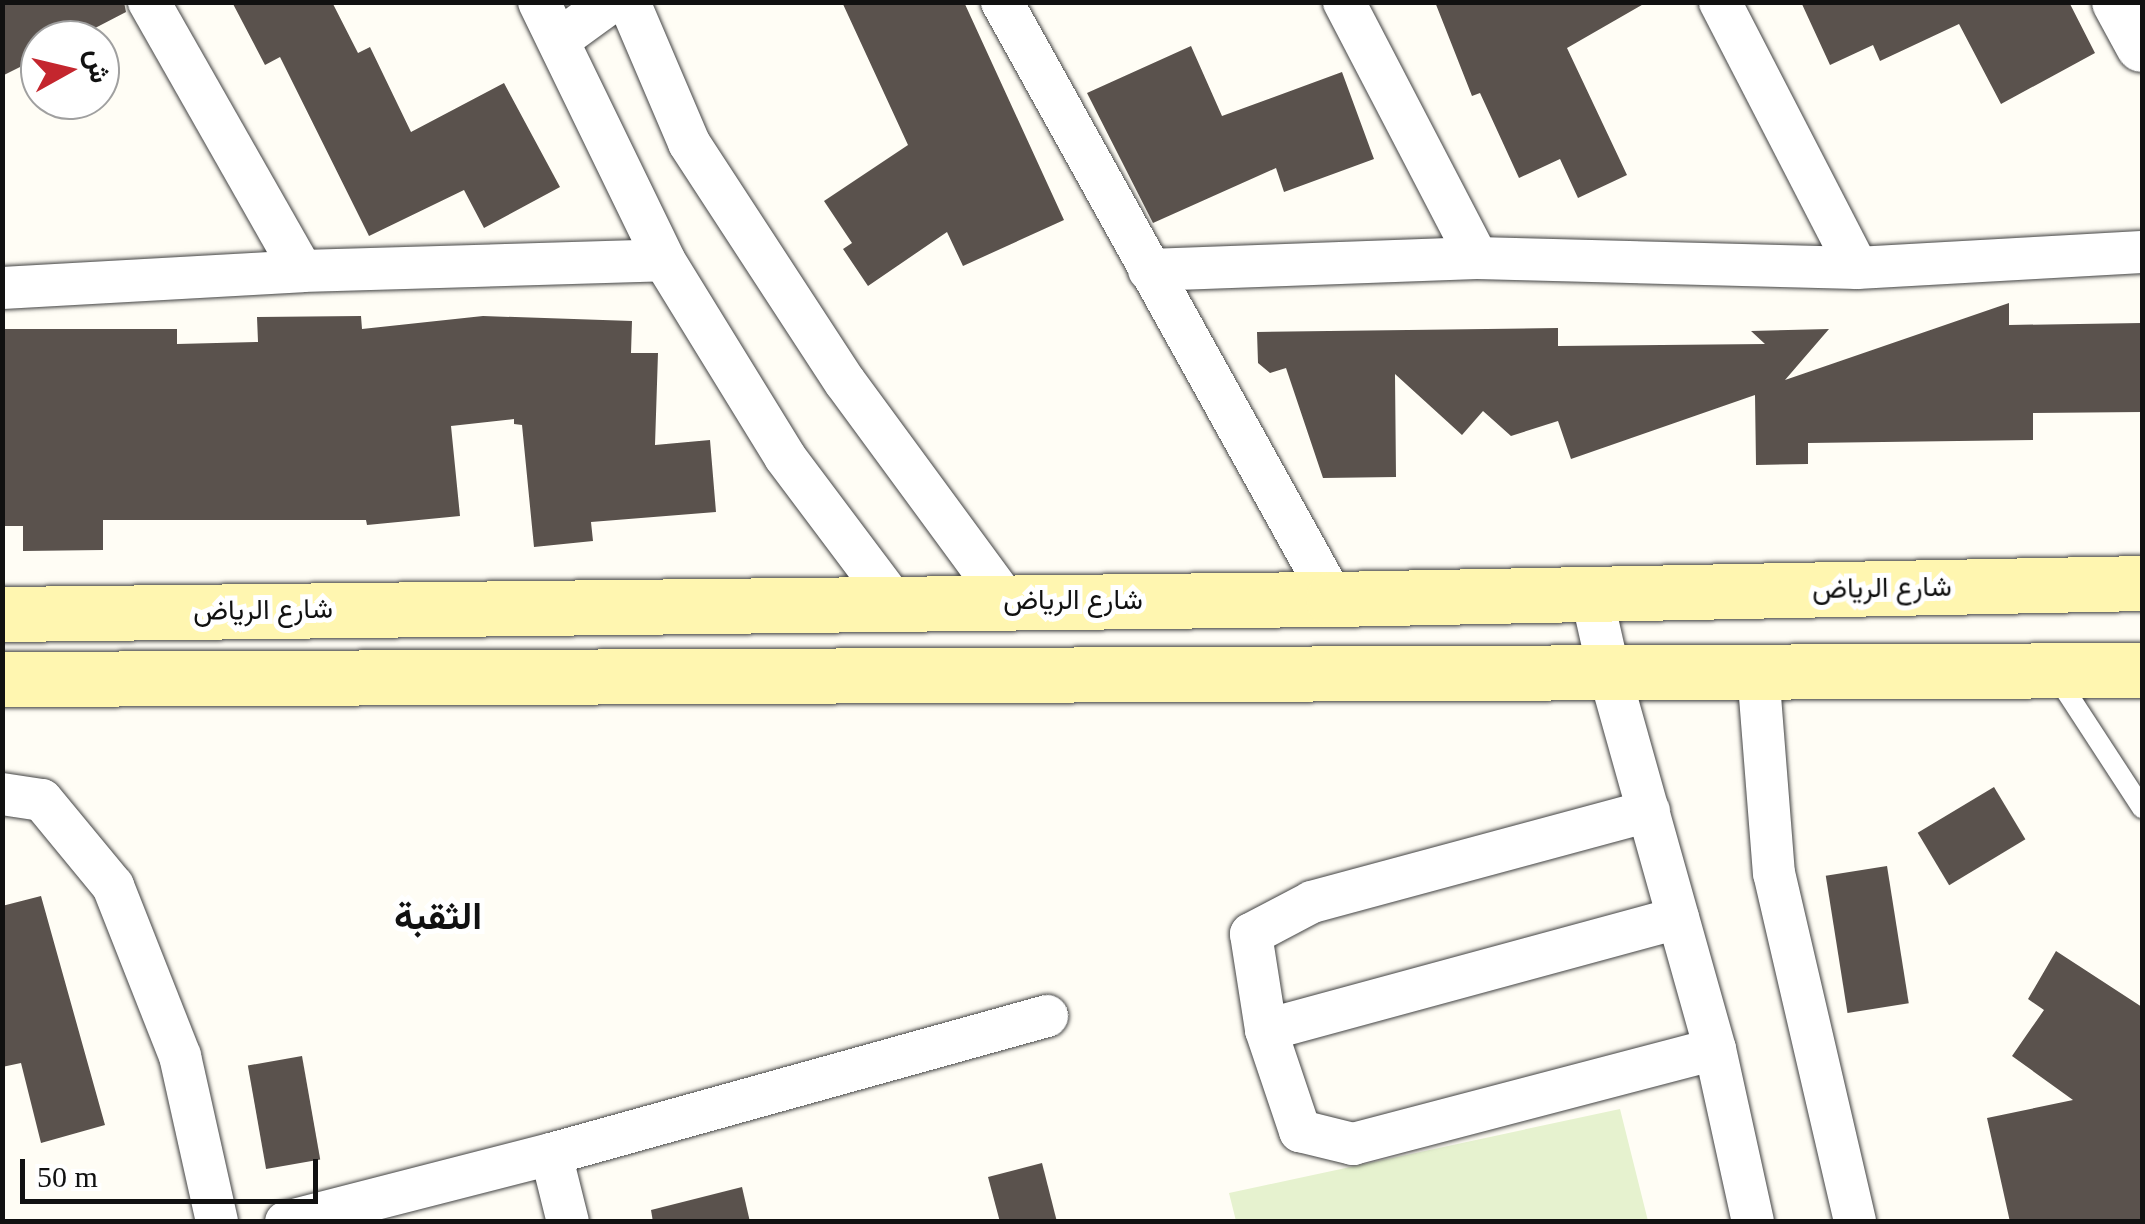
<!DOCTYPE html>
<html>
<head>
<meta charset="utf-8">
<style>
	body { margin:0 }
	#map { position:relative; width:2145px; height:1224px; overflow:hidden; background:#fffdf5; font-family:"Times New Roman",Vazirmatn,serif }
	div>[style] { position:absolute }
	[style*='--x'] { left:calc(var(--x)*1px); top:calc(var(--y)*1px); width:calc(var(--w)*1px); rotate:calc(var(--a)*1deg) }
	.pitch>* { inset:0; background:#e6f2cf }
	.building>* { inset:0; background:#5a524d; transform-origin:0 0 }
	.roads { filter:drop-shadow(0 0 2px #444) drop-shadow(0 0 2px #444) }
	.service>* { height:20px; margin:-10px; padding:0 10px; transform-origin:10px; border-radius:10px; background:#fff }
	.minor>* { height:42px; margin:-21px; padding:0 21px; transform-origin:21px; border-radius:21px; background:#fff }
	.tertiary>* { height:52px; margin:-26px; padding:0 26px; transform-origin:26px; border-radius:26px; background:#fff }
	.secondary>* { height:55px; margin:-27.5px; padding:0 27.5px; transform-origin:27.5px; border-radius:27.5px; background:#fff6b0 }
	span { translate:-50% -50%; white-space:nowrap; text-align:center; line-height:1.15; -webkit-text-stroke:10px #fff; paint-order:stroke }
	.street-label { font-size:28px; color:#111 }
	.district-label { font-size:38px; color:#111; font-weight:700 }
	.frame { position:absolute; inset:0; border:5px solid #111; pointer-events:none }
	.north { position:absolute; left:20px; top:20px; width:100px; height:100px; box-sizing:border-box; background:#fff; border:2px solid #a0a0a0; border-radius:50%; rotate:82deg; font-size:28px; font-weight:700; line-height:40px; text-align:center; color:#111 }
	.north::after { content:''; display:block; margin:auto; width:35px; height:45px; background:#c4262e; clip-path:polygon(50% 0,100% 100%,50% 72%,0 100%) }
	.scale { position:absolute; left:20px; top:1159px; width:298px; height:45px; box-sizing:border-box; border:5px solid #111; border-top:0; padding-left:12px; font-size:30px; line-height:35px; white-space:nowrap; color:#111; -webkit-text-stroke:8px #fff; paint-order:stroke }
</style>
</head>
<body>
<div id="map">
	<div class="pitch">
		<div style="clip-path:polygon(1620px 1109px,1648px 1221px,1236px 1221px,1229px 1193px)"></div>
	</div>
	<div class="building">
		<div style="clip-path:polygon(2px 2px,124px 2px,126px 12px,72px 40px,40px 40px,40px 57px,2px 76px)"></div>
		<div style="clip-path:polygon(232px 2px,332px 2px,358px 53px,370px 47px,411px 132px,504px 83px,560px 187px,484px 228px,464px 190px,369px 236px,280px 57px,265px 65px)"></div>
		<div style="clip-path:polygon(842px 2px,964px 2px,1064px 220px,963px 266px,947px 232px,868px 286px,843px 249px,852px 243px,824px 201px,908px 145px)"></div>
		<div style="clip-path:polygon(1435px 2px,1647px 2px,1567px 48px,1627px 175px,1578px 198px,1560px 159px,1519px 178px,1480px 93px,1472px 96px)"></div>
		<div style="clip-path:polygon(1801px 2px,2069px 2px,2095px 53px,2001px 104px,1959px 24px,1880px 61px,1873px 45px,1830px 65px)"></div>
		<div style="clip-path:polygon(1191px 46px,1222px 116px,1342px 72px,1374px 159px,1284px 192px,1276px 168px,1153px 223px,1087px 93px)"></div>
		<div style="clip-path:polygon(2009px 303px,2009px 325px,2142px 323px,2142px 412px,2033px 413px,2033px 440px,1808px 443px,1808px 464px,1756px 465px,1755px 395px,1571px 459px,1558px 421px,1511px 436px,1483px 411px,1462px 435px,1395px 374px,1396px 477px,1323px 478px,1286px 368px,1270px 373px,1258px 363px,1257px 332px,1558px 328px,1558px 346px,1765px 344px,1751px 331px,1829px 329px,1785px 380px)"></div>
		<div style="clip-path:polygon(361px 316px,362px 329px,483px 316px,632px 321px,631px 353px,658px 353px,655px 445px,710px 440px,716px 512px,591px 522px,593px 541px,534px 547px,522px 425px,514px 424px,514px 419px,451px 426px,460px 516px,367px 525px,366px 520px,103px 520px,103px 550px,23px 551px,23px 526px,2px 526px,2px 329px,177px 329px,177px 344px,258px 342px,257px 317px)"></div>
		<div style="left:1994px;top:787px;width:61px;height:89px;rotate:59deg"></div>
		<div style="left:1887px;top:866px;width:139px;height:62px;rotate:81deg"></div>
		<div style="clip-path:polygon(41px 896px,105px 1125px,41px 1143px,21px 1063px,2px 1067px,2px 906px)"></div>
		<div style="clip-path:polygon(2056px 951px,2142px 1007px,2142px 1222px,2010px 1222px,1987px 1118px,2073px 1100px,2012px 1056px,2044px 1010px,2028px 999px)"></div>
		<div style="left:302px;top:1056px;width:105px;height:55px;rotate:80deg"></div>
		<div style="clip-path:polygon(1042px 1163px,1057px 1222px,1000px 1222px,988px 1177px)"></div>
		<div style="clip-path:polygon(742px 1187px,750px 1222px,653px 1222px,651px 1210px)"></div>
	</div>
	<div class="roads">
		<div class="service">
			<div style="--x:2056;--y:676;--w:158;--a:56.9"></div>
		</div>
		<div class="minor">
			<div style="--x:149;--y:2;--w:309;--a:60.4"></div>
			<div style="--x:539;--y:2;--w:287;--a:64.1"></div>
			<div style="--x:664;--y:260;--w:231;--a:58.4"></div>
			<div style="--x:785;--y:457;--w:181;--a:53.1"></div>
			<div style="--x:629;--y:2;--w:153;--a:66.9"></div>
			<div style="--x:689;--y:143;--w:285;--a:56.9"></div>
			<div style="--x:845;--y:382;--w:272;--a:53.7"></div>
			<div style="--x:1002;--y:2;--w:683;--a:60.99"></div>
			<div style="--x:1344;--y:2;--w:288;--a:62.5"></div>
			<div style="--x:1720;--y:2;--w:299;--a:62.7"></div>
			<div style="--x:560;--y:39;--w:63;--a:-36"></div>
			<div style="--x:1149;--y:270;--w:328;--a:-2.1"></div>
			<div style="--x:1477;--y:258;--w:380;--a:1.5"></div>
			<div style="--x:1857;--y:268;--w:285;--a:-3.2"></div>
			<div style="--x:2;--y:288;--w:300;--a:-3.2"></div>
			<div style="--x:302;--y:271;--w:362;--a:-1.7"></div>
			<div style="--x:1591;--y:593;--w:81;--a:77.2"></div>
			<div style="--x:1609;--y:672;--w:392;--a:74.3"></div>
			<div style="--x:1715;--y:1049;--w:177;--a:77.6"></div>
			<div style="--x:1758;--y:671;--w:203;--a:85.5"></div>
			<div style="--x:1774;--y:873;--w:358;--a:76.9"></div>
			<div style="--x:2;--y:794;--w:40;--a:8.5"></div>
			<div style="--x:42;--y:800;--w:112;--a:50.5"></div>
			<div style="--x:113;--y:886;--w:183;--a:68.5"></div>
			<div style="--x:180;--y:1056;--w:170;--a:77.4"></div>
			<div style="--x:1649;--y:811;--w:349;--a:164.9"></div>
			<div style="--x:1312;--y:902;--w:69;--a:152.3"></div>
			<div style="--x:1251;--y:934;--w:97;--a:81.1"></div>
			<div style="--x:1266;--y:1030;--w:107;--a:71.4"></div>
			<div style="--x:1300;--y:1131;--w:55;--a:13.8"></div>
			<div style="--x:1353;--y:1144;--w:374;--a:-14.7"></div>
			<div style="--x:1266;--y:1030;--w:427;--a:-15.2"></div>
			<div style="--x:551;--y:1154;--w:70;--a:76"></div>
			<div style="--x:286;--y:1222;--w:274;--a:-14.4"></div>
			<div style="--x:551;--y:1154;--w:515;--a:-15.55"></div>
		</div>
		<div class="tertiary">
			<div style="--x:2118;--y:2;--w:50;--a:61.4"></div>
		</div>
		<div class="secondary">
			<div style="--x:2;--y:614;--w:1331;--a:-0.65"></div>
			<div style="--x:1333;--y:599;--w:809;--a:-1.13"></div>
			<div style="--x:2;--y:679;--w:2140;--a:-0.24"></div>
		</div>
	</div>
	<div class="street-label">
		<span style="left:1882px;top:588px;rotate:-1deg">شارع الرياض</span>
		<span style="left:1073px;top:600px">شارع الرياض</span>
		<span style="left:263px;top:610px;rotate:-1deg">شارع الرياض</span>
	</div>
	<div class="district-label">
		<span style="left:438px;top:917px">الثقبة</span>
	</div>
	<div class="frame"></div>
	<div class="north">ش</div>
	<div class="scale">50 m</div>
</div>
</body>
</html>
